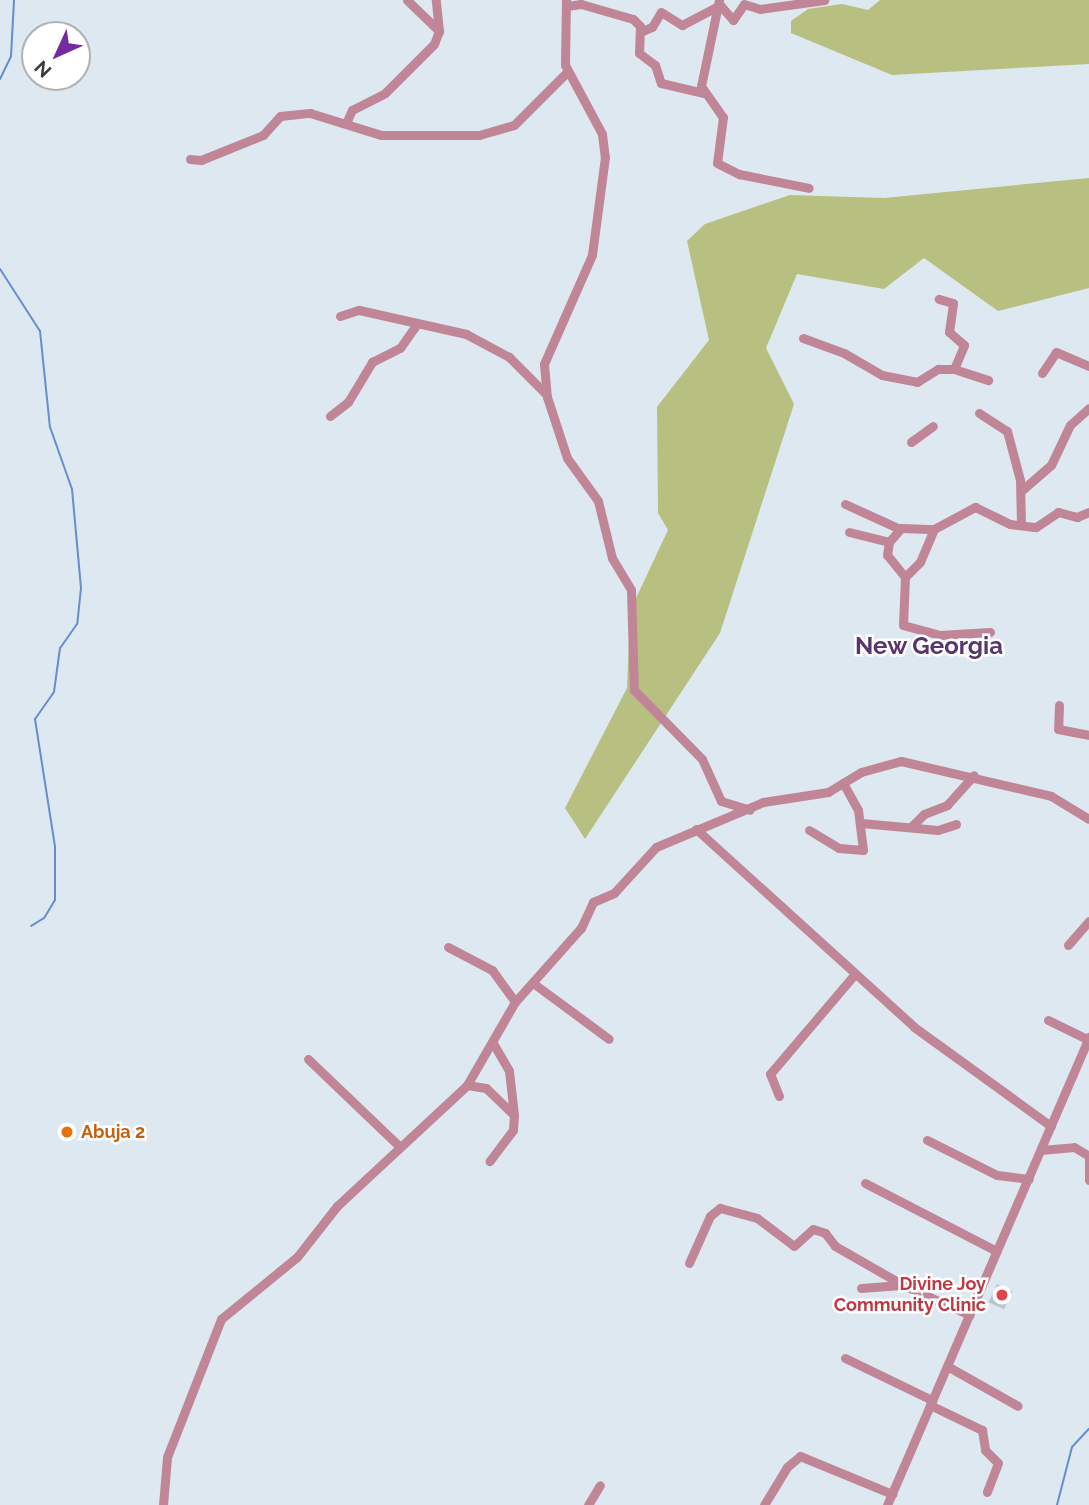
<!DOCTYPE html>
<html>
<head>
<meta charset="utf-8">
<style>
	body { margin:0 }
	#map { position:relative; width:1089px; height:1505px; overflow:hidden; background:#dde8f1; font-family:Raleway,sans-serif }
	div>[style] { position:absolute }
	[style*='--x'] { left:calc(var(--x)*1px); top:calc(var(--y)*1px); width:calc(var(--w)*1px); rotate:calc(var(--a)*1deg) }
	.green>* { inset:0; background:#b7c081 }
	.stream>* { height:2px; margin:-1px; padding:0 1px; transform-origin:1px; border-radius:1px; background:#668dcc }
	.building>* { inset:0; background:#bbc5ce; transform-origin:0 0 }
	.minor>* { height:9px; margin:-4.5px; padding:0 4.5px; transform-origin:4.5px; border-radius:4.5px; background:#c08698 }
	.dots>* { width:19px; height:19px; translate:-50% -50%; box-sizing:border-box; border:4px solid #fff; border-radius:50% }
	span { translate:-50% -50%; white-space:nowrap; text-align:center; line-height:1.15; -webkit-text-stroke:5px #fff; paint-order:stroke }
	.food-label { font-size:18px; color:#c56008; font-weight:700 }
	.left { translate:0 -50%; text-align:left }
	.health-label { font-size:18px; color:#be3a42; font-weight:700 }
	.right { translate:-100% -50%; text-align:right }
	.district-label { font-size:24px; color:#57356e; font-weight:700 }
	.north { position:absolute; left:21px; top:21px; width:70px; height:70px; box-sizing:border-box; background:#fff; border:2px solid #b0b1b3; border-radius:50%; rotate:225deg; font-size:19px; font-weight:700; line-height:28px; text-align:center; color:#393d40 }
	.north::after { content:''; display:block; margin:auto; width:24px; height:32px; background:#742b9e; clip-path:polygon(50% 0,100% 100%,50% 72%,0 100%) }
</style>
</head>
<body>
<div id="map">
	<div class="green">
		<div style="clip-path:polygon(880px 0,1089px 0,1089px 64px,892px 75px,791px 33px,791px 21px,808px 9px,842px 4px,868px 10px)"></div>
		<div style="clip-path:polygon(1089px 178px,1089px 288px,998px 311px,924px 258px,884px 289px,797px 274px,766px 348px,794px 404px,720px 633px,585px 839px,565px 808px,627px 688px,630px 611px,668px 530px,658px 513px,657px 407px,709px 340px,687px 241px,705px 224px,790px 195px,884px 198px)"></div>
	</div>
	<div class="stream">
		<div style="--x:0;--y:79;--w:25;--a:-64"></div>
		<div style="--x:11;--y:56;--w:56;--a:-86.9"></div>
		<div style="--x:0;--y:269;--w:74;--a:57.2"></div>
		<div style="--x:40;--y:331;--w:97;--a:84.1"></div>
		<div style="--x:50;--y:427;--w:66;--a:70.5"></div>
		<div style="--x:72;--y:489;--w:99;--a:84.8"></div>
		<div style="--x:81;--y:588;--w:36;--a:96"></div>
		<div style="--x:77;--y:624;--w:29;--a:125"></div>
		<div style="--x:60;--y:648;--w:44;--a:97.8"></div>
		<div style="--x:54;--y:692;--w:33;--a:125"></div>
		<div style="--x:35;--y:719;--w:129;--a:81.1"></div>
		<div style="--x:55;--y:846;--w:54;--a:90"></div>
		<div style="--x:55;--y:900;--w:21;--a:121"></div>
		<div style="--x:44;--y:918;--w:15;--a:148"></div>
		<div style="--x:1057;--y:1505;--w:60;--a:-75.5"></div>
		<div style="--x:1072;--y:1447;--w:25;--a:-47"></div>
	</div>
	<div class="building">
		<div style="left:997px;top:1284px;width:17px;height:20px;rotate:25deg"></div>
	</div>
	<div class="minor">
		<div style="--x:407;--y:0;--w:45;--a:44.1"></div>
		<div style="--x:566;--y:0;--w:65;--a:90.9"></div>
		<div style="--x:565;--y:65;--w:78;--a:61.8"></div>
		<div style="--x:602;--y:134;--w:23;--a:83"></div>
		<div style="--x:605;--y:157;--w:99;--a:97.6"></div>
		<div style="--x:592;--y:255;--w:119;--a:113.8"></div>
		<div style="--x:544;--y:364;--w:33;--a:85"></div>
		<div style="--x:547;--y:397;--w:64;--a:71.8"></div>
		<div style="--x:567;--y:458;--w:53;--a:54.2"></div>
		<div style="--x:598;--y:501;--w:59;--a:76.2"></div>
		<div style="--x:612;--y:558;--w:37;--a:59"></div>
		<div style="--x:631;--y:590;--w:100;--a:88.3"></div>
		<div style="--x:634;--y:690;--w:97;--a:45.4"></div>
		<div style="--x:702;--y:759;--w:46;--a:65.7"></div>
		<div style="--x:721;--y:801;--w:30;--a:17"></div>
		<div style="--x:719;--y:0;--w:88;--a:101.8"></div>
		<div style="--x:701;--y:86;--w:38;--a:55"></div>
		<div style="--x:723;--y:117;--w:46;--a:97.4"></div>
		<div style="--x:717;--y:163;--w:25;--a:27"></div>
		<div style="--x:739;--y:174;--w:71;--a:11.3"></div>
		<div style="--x:567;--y:6;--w:14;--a:-8"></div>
		<div style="--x:581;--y:4;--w:54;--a:16.1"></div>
		<div style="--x:633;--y:19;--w:10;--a:45"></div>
		<div style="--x:640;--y:26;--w:27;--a:92"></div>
		<div style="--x:639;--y:53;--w:20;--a:37"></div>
		<div style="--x:655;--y:65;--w:19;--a:72"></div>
		<div style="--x:661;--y:83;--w:43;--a:13.4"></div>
		<div style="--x:640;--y:32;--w:13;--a:-23"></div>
		<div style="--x:652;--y:27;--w:17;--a:-59"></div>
		<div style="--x:661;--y:12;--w:25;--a:32"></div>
		<div style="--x:682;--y:25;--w:43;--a:-27.8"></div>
		<div style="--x:720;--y:5;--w:20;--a:49"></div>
		<div style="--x:733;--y:20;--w:19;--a:-55"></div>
		<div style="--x:744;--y:4;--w:17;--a:17"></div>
		<div style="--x:760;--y:9;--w:65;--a:-8"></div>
		<div style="--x:347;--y:121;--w:12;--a:-66"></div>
		<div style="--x:352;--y:110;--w:37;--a:-27"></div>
		<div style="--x:385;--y:93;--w:69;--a:-45"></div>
		<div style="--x:434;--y:44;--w:14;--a:-69"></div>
		<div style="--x:439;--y:31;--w:31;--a:-96"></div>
		<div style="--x:190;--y:159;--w:11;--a:5"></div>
		<div style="--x:201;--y:160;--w:67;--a:-22"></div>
		<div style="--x:263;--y:135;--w:25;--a:-48"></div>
		<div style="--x:280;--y:116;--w:30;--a:-6"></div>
		<div style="--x:310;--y:113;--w:74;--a:17.2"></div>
		<div style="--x:381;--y:135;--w:98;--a:0"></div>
		<div style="--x:479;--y:135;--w:36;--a:-16"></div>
		<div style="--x:514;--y:125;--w:75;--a:-45"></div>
		<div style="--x:340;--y:316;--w:20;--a:-18"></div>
		<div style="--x:359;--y:310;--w:110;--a:12.6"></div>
		<div style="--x:466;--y:334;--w:49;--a:28.1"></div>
		<div style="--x:509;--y:357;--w:51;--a:45"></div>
		<div style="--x:803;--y:338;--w:44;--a:20.1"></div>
		<div style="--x:844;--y:353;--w:44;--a:30.1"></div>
		<div style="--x:882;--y:375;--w:36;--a:11"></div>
		<div style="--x:917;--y:382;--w:25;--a:-32"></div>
		<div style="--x:938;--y:369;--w:16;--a:0"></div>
		<div style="--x:954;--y:369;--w:26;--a:-67"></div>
		<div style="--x:964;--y:345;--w:20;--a:-139"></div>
		<div style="--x:949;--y:332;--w:29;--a:-82"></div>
		<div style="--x:953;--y:303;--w:15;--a:-164"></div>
		<div style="--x:954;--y:369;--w:36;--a:18"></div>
		<div style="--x:1042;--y:373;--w:25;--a:-56"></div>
		<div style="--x:1056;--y:352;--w:36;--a:23"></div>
		<div style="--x:979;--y:413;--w:33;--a:33"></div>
		<div style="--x:1007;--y:431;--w:51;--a:75.1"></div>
		<div style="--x:1020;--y:480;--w:45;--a:88.7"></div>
		<div style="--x:330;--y:416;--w:23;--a:-38"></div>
		<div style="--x:348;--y:402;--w:47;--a:-59"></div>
		<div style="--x:372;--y:362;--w:31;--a:-27"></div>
		<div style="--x:400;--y:348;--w:28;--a:-55"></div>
		<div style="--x:911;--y:442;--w:27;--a:-36"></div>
		<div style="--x:1021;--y:491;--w:40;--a:-41"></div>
		<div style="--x:1051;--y:465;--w:44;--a:-64.6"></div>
		<div style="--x:1070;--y:425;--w:25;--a:-42"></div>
		<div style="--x:845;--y:504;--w:60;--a:24.4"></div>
		<div style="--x:849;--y:532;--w:41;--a:14"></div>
		<div style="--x:905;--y:577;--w:28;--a:-129"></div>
		<div style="--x:887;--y:555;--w:13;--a:-81"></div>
		<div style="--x:889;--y:542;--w:18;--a:-49"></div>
		<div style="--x:901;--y:528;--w:33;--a:2"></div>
		<div style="--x:990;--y:632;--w:50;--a:176.6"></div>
		<div style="--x:940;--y:635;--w:38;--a:-165"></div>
		<div style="--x:903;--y:625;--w:48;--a:-87.6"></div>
		<div style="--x:905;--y:577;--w:21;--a:-45"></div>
		<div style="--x:920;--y:562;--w:36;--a:-67"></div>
		<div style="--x:934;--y:529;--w:47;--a:-28.2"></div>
		<div style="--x:975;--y:507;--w:39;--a:26"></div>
		<div style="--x:1010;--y:524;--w:26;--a:7"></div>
		<div style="--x:1036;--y:527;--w:27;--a:-34"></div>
		<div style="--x:1058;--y:512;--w:20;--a:15"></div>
		<div style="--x:1077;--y:517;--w:13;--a:-23"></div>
		<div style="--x:1059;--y:705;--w:24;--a:92"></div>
		<div style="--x:1058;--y:729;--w:32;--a:11"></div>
		<div style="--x:861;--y:823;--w:77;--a:5.2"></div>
		<div style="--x:938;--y:830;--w:19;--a:-18"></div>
		<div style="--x:912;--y:826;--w:17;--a:-45"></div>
		<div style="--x:924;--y:814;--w:25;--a:-21"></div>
		<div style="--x:947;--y:805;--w:40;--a:-48"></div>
		<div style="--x:696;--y:829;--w:294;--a:42.2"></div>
		<div style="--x:914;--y:1027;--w:169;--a:35.9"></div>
		<div style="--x:809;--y:830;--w:35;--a:31"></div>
		<div style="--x:839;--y:848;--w:24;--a:5"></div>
		<div style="--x:863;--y:850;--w:40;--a:-97.1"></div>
		<div style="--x:858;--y:810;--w:31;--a:-119"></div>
		<div style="--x:1068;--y:945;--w:32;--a:-49"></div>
		<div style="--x:448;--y:947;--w:50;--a:27.6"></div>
		<div style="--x:492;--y:970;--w:39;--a:54"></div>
		<div style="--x:533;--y:983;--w:94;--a:36.4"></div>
		<div style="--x:1048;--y:1020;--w:46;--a:26"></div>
		<div style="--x:493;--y:1043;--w:32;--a:60"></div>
		<div style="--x:509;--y:1071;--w:44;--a:83.5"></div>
		<div style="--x:308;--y:1059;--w:124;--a:43.7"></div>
		<div style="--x:467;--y:1085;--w:19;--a:9"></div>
		<div style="--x:486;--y:1088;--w:39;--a:44"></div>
		<div style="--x:514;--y:1115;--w:15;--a:94"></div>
		<div style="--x:513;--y:1130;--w:39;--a:127"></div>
		<div style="--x:779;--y:1096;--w:24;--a:-112"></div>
		<div style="--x:770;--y:1074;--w:130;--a:-49.7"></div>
		<div style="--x:927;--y:1140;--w:78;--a:26.6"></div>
		<div style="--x:997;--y:1175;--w:32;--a:7"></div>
		<div style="--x:1041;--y:1150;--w:33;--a:-5"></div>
		<div style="--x:1074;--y:1147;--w:17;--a:31"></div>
		<div style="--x:1089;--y:1156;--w:24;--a:90"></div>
		<div style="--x:865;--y:1183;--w:148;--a:27.4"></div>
		<div style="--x:689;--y:1263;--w:51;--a:-65.9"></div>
		<div style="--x:710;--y:1216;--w:13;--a:-39"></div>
		<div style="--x:720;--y:1208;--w:38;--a:15"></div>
		<div style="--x:757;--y:1218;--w:46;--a:37.1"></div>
		<div style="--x:794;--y:1246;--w:25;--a:-42"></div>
		<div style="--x:813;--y:1229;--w:13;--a:18"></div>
		<div style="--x:825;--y:1233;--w:16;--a:52"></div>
		<div style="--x:835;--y:1246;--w:78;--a:29.8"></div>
		<div style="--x:903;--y:1285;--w:73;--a:24.1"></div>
		<div style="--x:861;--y:1288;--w:40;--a:-4.3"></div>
		<div style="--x:845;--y:1358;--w:97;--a:25.8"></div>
		<div style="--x:947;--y:1366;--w:81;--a:29.4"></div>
		<div style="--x:930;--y:1405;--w:58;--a:25.7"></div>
		<div style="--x:982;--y:1430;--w:20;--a:81"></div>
		<div style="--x:985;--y:1450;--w:18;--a:45"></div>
		<div style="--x:998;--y:1463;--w:31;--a:111"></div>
		<div style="--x:163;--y:1505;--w:48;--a:-85.2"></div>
		<div style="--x:167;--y:1457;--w:148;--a:-68.6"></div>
		<div style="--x:221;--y:1319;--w:98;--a:-39.2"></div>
		<div style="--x:297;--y:1257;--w:65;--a:-51.9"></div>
		<div style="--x:337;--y:1206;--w:178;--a:-42.9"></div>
		<div style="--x:467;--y:1085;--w:96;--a:-60"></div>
		<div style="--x:515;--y:1002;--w:99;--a:-48.3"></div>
		<div style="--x:581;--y:928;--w:29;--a:-65"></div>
		<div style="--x:593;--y:902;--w:23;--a:-23"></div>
		<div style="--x:614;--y:893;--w:62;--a:-47.6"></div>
		<div style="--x:656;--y:847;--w:116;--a:-22.8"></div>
		<div style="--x:763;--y:802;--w:66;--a:-8.7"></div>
		<div style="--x:828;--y:792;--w:39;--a:-31"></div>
		<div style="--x:861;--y:772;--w:41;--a:-15.4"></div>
		<div style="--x:901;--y:761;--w:154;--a:13.1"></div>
		<div style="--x:1051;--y:796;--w:44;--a:31.2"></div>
		<div style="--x:588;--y:1505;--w:23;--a:-59"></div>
		<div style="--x:764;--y:1505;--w:44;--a:-58.8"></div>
		<div style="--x:787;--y:1467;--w:17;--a:-40"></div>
		<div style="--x:800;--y:1456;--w:100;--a:22.4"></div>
		<div style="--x:887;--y:1505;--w:510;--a:-66.65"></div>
	</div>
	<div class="dots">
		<div style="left:67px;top:1132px;background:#e8710a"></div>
		<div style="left:1002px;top:1295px;background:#e0444e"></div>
	</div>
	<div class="food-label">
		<span class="left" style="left:81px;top:1132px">Abuja 2</span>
	</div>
	<div class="health-label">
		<span class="right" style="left:986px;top:1295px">Divine Joy<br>Community Clinic</span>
	</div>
	<div class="district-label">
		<span style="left:929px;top:646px">New Georgia</span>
	</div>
	<div class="north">N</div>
</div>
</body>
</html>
